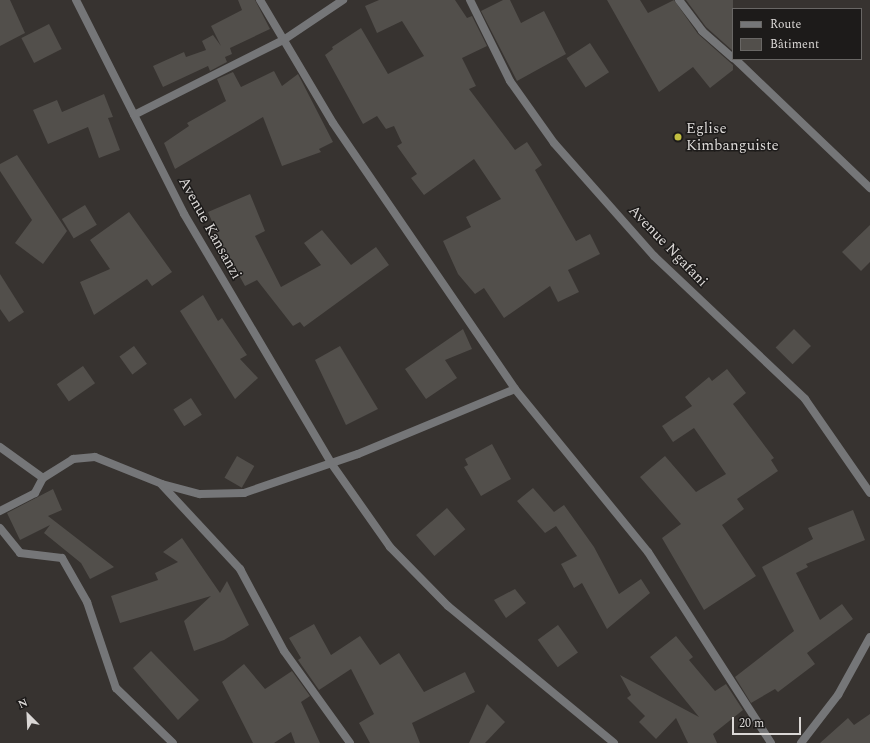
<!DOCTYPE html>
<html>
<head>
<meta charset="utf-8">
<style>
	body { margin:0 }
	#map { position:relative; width:870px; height:743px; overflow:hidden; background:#373330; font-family:Spectral,serif }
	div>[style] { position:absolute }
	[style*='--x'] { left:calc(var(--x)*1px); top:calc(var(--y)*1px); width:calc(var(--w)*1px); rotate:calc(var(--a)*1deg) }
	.building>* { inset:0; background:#524f4b; transform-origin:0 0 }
	.minor>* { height:8px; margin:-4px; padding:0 4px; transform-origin:4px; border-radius:4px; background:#757678 }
	.dots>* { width:11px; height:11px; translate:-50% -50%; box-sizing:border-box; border:2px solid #1d1b1a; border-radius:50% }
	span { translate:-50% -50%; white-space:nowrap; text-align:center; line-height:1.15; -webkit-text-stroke:3px #1d1b1a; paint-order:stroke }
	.poi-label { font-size:15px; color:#dbd8d6 }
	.left { translate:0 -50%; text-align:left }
	.street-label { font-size:15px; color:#dbd8d6 }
	.legend { position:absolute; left:732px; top:8px; width:130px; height:52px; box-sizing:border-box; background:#1d1b1a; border:1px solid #696765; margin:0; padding:5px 7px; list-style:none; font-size:12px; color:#dbd8d6 }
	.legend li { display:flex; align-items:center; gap:8px; height:20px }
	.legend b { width:20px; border:1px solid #696765 }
	.north { position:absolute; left:8px; top:695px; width:40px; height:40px; -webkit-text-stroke:3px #1d1b1a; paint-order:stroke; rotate:336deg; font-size:11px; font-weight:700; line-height:16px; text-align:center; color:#dbd8d6 }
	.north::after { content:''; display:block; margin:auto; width:14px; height:18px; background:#dbd8d6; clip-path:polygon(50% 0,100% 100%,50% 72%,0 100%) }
	.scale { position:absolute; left:732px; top:717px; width:69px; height:18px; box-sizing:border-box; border:2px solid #dbd8d6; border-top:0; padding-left:5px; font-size:12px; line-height:14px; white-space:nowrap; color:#dbd8d6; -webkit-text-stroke:3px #1d1b1a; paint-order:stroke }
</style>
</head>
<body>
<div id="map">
	<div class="building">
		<div style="clip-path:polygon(0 0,10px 0,25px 33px,0 46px)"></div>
		<div style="clip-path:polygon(238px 0,255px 0,270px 29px,230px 48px,232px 54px,225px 57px,227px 62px,210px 71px,208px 66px,163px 87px,153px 66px,184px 52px,186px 57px,206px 50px,202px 41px,213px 35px,221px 46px,211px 26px,242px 10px)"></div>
		<div style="clip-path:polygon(379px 0,455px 0,467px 18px,472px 16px,487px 46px,462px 58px,476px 86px,469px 89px,515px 150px,527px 142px,542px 165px,535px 170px,576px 241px,590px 234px,600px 254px,568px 270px,579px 292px,558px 302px,550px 286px,504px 318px,484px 288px,475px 294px,458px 274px,443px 241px,471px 227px,466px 217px,501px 199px,474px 159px,424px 195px,411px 178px,417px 174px,397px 146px,402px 143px,394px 126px,386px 129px,377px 116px,363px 124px,325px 55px,333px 49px,332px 47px,361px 28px,388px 74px,424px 56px,402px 21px,377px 33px,365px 6px)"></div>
		<div style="clip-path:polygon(503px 0,510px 0,521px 23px,544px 11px,566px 54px,517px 81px,481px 11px)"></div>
		<div style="clip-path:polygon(607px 0,640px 0,648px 13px,674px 0,698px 34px,733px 65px,733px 70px,710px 88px,693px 67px,659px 92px)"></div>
		<div style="clip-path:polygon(686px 0,733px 0,733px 51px,706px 27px)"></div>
		<div style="left:49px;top:24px;width:28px;height:31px;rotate:63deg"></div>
		<div style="left:590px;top:43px;width:35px;height:28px;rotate:57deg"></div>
		<div style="clip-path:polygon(274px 71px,282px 86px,298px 74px,333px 142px,319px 149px,321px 152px,282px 166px,263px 117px,175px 169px,164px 143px,189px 126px,187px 123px,226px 101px,217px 79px,233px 72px,241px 87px)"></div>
		<div style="clip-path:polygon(104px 94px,113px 117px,108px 118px,120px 150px,99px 158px,88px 127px,48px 144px,33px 110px,57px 100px,62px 112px)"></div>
		<div style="clip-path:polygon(17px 155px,67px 231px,43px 264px,15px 243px,32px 220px,0 171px,0 164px)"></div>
		<div style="clip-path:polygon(250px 194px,265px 231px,255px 236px,281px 287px,321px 265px,304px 243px,322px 230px,351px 265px,376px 247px,389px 265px,304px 327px,300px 322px,293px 326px,257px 280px,245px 286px,235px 268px,232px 269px,208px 212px)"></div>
		<div style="left:85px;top:205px;width:23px;height:27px;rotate:59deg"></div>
		<div style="clip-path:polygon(129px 212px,172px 272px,152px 286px,147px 279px,94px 315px,80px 282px,110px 269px,90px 240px)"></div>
		<div style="clip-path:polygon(870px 225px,870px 262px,861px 271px,842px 252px)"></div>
		<div style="clip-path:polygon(0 274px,24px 312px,9px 322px,0 309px)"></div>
		<div style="clip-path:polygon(203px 295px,218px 321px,222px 318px,247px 355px,240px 359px,258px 378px,235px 399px,180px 311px)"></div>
		<div style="clip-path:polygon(463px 329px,472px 349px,445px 360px,457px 378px,426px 399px,405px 369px)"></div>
		<div style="left:794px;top:329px;width:24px;height:26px;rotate:45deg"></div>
		<div style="left:134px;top:346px;width:22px;height:18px;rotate:54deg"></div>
		<div style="clip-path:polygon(340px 346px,378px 409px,346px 425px,315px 360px)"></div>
		<div style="left:83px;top:366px;width:21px;height:32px;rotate:55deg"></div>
		<div style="clip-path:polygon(727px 369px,746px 393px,733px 404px,774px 458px,771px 460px,778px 471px,737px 499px,744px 509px,722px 525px,756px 576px,704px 610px,662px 538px,681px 524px,640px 477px,665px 456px,696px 492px,726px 474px,694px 428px,673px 442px,662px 426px,692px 406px,685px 397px,709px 377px,712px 381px)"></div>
		<div style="left:191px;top:398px;width:20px;height:21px;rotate:57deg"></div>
		<div style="clip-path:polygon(492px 444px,511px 479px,481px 496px,464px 467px,468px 465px,465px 459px)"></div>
		<div style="left:237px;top:456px;width:20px;height:25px;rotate:30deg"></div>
		<div style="clip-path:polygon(533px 488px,554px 512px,564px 505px,594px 547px,619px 594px,641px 579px,650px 593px,607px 629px,582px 583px,574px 588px,561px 564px,577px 556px,556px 526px,545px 533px,517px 501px)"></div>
		<div style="clip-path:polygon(53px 489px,62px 510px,48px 516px,114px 567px,90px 579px,81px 563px,44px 533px,50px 525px,20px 540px,7px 513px)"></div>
		<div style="left:447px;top:508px;width:28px;height:41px;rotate:49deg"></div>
		<div style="clip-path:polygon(853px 510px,865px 540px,806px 564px,808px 567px,796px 573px,820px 620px,842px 604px,853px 619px,807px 653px,815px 664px,778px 692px,775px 689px,751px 703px,735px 677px,794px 631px,762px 567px,813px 539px,808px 528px)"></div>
		<div style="clip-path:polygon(182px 538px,220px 593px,227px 581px,249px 625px,224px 640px,194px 651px,184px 621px,211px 596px,120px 623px,111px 596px,158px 580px,155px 573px,178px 562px,163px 552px)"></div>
		<div style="clip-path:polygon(515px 589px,526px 603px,506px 618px,494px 600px)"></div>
		<div style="clip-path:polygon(314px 624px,331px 655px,360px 636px,380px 665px,399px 653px,424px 692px,465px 672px,475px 692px,412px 723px,420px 743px,370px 743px,359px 723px,374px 714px,351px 669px,319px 690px,298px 660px,301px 658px,289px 638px)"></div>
		<div style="left:558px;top:625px;width:34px;height:25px;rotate:54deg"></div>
		<div style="clip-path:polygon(676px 636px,693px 657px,689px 660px,715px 691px,726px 684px,743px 710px,713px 734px,717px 743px,688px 743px,676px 718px,656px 739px,639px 722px,645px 716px,627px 698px,631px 695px,620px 675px,699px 717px,650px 657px)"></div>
		<div style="clip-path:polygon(151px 651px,199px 700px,178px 720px,133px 668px)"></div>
		<div style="clip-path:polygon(244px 664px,265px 689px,292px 671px,310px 696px,301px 702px,320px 743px,295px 743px,291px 732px,274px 743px,253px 743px,222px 682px)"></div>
		<div style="clip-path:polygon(487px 704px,505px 722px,485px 743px,469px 743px)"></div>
		<div style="clip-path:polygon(870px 714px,870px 743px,820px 743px,848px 718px,854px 725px)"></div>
	</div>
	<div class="minor">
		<div style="--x:76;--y:0;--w:240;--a:63.2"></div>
		<div style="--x:184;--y:214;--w:289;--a:59.4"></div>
		<div style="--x:331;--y:463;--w:103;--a:54.9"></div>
		<div style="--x:390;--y:547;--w:83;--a:45.5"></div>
		<div style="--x:448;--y:606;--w:215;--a:39.5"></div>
		<div style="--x:260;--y:0;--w:143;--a:59.3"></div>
		<div style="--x:333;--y:123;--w:322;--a:55.6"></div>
		<div style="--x:515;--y:389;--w:210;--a:50.8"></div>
		<div style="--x:648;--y:552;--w:227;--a:57.2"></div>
		<div style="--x:470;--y:0;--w:90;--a:63.7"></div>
		<div style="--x:510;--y:81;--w:76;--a:54.6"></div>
		<div style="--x:554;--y:143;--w:151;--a:48.5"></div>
		<div style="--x:654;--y:256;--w:208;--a:43.4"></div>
		<div style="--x:805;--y:399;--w:114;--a:55.3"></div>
		<div style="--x:679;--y:0;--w:39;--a:53"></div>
		<div style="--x:702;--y:31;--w:41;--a:41.1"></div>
		<div style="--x:735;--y:59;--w:187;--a:43.7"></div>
		<div style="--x:134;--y:115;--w:169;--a:-26.7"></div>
		<div style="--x:285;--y:39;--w:70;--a:-33.9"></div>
		<div style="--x:0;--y:447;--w:53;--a:35.8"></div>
		<div style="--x:162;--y:485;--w:115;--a:47.1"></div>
		<div style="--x:240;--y:569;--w:93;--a:61.8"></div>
		<div style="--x:284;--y:651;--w:113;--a:54.3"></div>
		<div style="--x:0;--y:511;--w:39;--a:-27"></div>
		<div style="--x:35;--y:493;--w:17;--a:-62"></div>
		<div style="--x:43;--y:478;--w:36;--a:-32"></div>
		<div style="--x:73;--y:459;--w:22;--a:-5"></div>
		<div style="--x:95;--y:457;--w:72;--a:21.9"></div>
		<div style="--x:162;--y:484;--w:39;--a:15"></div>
		<div style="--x:200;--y:494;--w:44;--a:-1.3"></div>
		<div style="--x:244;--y:493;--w:120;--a:-18.9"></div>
		<div style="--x:358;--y:454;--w:170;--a:-22.5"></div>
		<div style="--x:0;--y:528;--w:32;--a:51"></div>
		<div style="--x:20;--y:553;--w:42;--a:6.8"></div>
		<div style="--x:62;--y:558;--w:51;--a:60.4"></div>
		<div style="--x:87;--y:602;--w:91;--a:71.4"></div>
		<div style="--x:116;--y:688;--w:79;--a:44"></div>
		<div style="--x:801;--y:743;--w:61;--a:-52.4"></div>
		<div style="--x:838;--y:695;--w:66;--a:-61.1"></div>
	</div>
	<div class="dots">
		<div style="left:678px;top:137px;background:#c1be40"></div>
	</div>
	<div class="poi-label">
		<span class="left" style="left:686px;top:137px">Eglise<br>Kimbanguiste</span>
	</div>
	<div class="street-label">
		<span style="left:210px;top:228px;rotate:61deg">Avenue Kansanzi</span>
		<span style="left:668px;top:246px;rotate:46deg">Avenue Ngafani</span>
	</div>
	<ul class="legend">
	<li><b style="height:5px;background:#757678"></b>Route</li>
	<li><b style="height:11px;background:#524f4b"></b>Bâtiment</li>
	</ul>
	<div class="north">N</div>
	<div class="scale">20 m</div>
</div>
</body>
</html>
